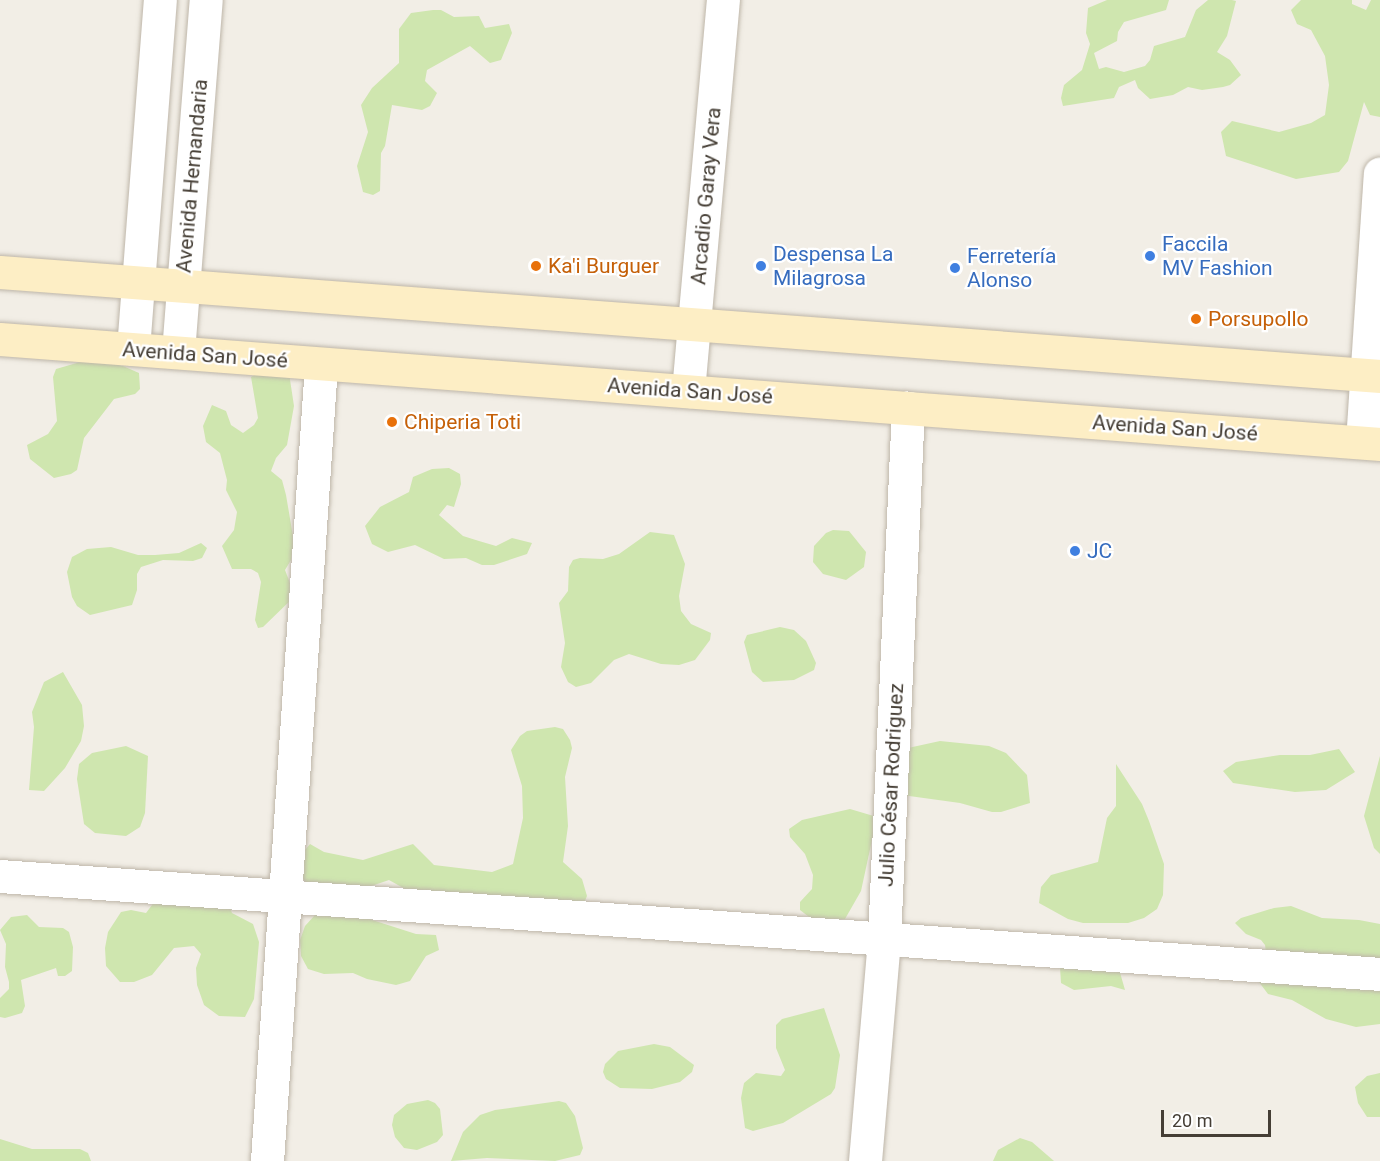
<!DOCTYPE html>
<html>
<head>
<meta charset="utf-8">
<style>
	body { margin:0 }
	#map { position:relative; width:1380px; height:1161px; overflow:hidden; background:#f2eee6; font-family:Roboto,sans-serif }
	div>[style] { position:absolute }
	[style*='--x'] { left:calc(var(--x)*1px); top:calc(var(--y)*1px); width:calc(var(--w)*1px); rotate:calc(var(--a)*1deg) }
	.green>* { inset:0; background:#cfe6af }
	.roads { filter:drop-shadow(0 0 2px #beb6a9) drop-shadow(0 0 2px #beb6a9) }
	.street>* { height:33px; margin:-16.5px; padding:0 16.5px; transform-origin:16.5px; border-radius:16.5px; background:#fff }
	.secondary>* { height:33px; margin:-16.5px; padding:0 16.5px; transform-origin:16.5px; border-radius:16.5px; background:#fdeec5 }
	.dots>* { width:16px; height:16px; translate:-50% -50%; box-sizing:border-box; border:3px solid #fff; border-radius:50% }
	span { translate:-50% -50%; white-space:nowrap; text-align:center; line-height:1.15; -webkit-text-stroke:4.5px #fff; paint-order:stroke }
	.street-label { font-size:21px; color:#453e35 }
	.shop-label { font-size:21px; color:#366cbe }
	.left { translate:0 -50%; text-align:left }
	.food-label { font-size:21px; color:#c56008 }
	.scale { position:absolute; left:1161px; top:1110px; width:110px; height:27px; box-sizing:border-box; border:3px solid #453e35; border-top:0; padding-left:8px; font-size:18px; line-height:21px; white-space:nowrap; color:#453e35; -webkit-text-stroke:4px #fff; paint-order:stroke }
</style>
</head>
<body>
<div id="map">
	<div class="green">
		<div style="clip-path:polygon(1107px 0,1169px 0,1166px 10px,1124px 22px,1118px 32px,1117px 41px,1094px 53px,1099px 69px,1106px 67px,1124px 72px,1145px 66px,1150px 60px,1154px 46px,1185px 37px,1196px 10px,1208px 0,1232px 0,1236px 1px,1227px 36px,1217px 52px,1230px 60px,1241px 75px,1230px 85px,1223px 87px,1202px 90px,1188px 87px,1173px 95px,1150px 99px,1138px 88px,1135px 80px,1119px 87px,1114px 98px,1063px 106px,1061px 98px,1064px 85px,1082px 70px,1090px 44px,1086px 33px,1088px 8px)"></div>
		<div style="clip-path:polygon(1301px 0,1352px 0,1352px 4px,1366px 10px,1371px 0,1380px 0,1380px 117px,1370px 115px,1364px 102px,1348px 161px,1339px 172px,1296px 179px,1226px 156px,1221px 132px,1232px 121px,1279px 132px,1311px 123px,1325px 115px,1329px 85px,1325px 56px,1311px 30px,1297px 24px,1291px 10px)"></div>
		<div style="clip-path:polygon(433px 10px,441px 10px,454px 17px,479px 16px,485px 28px,509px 24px,512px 33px,501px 60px,490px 63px,470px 46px,427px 70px,425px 81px,437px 93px,430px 106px,422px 110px,392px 105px,385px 146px,381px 153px,380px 191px,373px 195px,363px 192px,357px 166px,368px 132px,361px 105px,372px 88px,399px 63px,399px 29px,411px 13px)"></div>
		<div style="clip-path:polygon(94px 358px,123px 366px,139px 373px,140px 389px,135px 394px,114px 399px,84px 438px,77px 470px,71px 474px,54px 478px,30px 459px,27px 445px,48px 434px,57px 421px,53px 377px,56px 369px)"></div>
		<div style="clip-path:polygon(277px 362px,289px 373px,294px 406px,287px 445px,276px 458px,271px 471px,282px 480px,286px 495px,294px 542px,291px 560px,285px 570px,295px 596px,263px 627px,258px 628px,255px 620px,261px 582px,258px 573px,251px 569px,232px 569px,222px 546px,234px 530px,237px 512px,226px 490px,227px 480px,220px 453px,206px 442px,203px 426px,212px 405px,226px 411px,231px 425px,243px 433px,254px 425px,258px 418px,251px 377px)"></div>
		<div style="clip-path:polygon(449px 468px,460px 474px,461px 484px,454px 507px,447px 505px,439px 515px,463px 536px,479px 541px,496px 546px,512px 538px,532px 543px,527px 554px,494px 565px,482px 565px,466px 558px,444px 559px,415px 545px,388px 552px,372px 544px,365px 526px,380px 507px,409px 492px,413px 477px,432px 469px)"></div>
		<div style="clip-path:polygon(833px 530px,849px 531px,866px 552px,864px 567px,846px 580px,823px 574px,813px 562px,814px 546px,826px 533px)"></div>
		<div style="clip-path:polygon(650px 532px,674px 535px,685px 564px,679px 596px,681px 611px,691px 624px,711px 633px,710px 640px,695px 660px,679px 665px,661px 664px,629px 654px,614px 660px,591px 683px,576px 687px,568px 682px,561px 667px,565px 643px,559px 603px,568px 591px,569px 567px,573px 560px,580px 558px,603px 559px,619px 554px)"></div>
		<div style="clip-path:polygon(201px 543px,207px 548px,202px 558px,193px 561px,163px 560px,141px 567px,137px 574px,137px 590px,132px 605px,90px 615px,77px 606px,72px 597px,67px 572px,72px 557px,87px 549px,111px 547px,138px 555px,155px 555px,179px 553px)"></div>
		<div style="clip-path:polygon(780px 627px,794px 630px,806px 641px,816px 663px,814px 670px,794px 680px,763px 682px,752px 672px,744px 642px,747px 635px)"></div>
		<div style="clip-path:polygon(63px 672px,82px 705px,84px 726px,81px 741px,65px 768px,44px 791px,29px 790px,34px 727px,32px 712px,44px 682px)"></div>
		<div style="clip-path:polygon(555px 727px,563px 729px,570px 740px,572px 748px,565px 777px,568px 826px,563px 862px,582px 879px,587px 896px,584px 903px,423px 899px,389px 880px,342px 896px,316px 897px,293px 864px,310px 844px,324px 852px,363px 860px,413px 844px,434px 865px,492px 872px,513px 864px,523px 818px,522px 786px,511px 750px,520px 736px,527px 731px)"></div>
		<div style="clip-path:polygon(940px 741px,989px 746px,1006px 753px,1027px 775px,1030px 803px,1001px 812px,992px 812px,960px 803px,902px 795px,908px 748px)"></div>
		<div style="clip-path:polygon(126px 746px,148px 756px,145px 813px,140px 827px,126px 836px,95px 833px,84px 824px,77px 779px,79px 764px,92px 753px)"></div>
		<div style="clip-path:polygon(1339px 749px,1355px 772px,1326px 790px,1295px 792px,1233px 783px,1223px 771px,1236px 762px,1280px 755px,1310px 755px)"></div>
		<div style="clip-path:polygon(1380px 756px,1380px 854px,1374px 848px,1364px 816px)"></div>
		<div style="clip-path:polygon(1116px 764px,1142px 804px,1149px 821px,1164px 864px,1163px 895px,1157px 909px,1144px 918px,1128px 923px,1083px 923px,1068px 919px,1039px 903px,1041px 887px,1051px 875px,1098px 862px,1107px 818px,1116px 806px)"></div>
		<div style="clip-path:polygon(850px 809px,877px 817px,861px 891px,845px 919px,813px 920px,800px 910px,800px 902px,812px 889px,813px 875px,805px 854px,790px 837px,789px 829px,802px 820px)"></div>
		<div style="clip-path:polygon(226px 897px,232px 913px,253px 924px,259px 942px,254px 999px,245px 1017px,219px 1016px,204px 1005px,197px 985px,196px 968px,201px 954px,194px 946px,174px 948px,152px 975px,134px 982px,120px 982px,106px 966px,105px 948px,108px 932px,121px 912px,131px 910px,146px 913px,155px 901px)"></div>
		<div style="clip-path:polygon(1291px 906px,1322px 918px,1359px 920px,1380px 924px,1380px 1024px,1356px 1027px,1326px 1019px,1292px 1000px,1268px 994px,1259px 982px,1266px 953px,1265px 945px,1261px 940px,1246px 934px,1235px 923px,1241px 918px,1274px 908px)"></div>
		<div style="clip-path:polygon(27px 915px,39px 927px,63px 928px,69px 932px,73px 947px,72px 971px,65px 976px,58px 976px,56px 968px,21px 980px,25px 1006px,22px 1013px,5px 1018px,0 1017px,0 998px,9px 989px,9px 982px,5px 967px,6px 944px,0 930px,11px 917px)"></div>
		<div style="clip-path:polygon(315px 915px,366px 918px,416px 934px,436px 935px,439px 950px,426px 956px,410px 981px,396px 985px,367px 979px,353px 973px,324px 974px,308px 969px,301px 956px,300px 940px,305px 926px)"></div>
		<div style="clip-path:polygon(1117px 962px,1125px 990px,1111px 986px,1074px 990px,1061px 983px,1060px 967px)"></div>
		<div style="clip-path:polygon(824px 1008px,840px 1055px,835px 1088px,831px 1094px,783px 1123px,753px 1131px,745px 1128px,741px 1098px,744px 1083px,756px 1073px,781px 1076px,785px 1070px,776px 1048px,776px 1025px,782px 1019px)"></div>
		<div style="clip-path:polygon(654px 1044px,670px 1047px,694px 1065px,692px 1072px,680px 1082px,652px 1089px,620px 1088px,606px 1079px,603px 1072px,605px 1064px,618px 1051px)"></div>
		<div style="clip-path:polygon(1380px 1073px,1380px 1117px,1367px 1117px,1358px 1103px,1355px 1087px,1367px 1076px)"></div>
		<div style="clip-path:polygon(428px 1100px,435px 1103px,440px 1109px,443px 1135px,437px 1142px,417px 1150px,404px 1148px,395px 1137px,392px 1125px,394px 1115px,407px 1104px)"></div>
		<div style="clip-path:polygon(559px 1101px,566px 1103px,575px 1116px,583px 1148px,580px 1155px,555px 1161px,487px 1158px,451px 1161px,463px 1132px,480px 1115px,495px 1110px)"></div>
		<div style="clip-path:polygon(1020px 1138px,1032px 1142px,1054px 1161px,993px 1161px,998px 1150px)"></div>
		<div style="clip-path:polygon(0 1139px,32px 1149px,80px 1149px,88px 1153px,91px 1161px,0 1161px)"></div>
	</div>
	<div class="roads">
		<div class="street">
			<div style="--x:133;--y:349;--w:350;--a:-85.6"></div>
			<div style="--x:178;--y:352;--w:353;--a:-85.5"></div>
			<div style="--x:688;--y:391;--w:393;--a:-84.9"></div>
			<div style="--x:1362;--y:442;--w:269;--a:-86.2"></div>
			<div style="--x:0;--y:876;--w:1383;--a:4.06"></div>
			<div style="--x:267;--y:1161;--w:799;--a:-86.12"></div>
			<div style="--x:865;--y:1161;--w:224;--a:-85.1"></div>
			<div style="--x:884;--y:938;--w:531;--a:-87.41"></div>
		</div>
		<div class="secondary">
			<div style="--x:0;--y:272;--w:1384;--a:4.31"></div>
			<div style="--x:0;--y:339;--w:1384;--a:4.35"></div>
		</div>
	</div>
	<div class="dots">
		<div style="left:1150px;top:256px;background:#3f7fe0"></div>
		<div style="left:536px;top:266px;background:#e8710a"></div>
		<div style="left:761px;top:266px;background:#3f7fe0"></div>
		<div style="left:955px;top:268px;background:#3f7fe0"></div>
		<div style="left:1196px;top:319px;background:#e8710a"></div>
		<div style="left:392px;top:422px;background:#e8710a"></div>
		<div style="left:1075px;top:551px;background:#3f7fe0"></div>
	</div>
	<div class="street-label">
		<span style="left:192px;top:176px;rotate:-85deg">Avenida Hernandaria</span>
		<span style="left:706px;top:196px;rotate:-85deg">Arcadio Garay Vera</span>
		<span style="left:205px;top:355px;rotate:4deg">Avenida San José</span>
		<span style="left:690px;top:391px;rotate:4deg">Avenida San José</span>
		<span style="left:1175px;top:428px;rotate:4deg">Avenida San José</span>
		<span style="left:891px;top:785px;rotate:-87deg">Julio César Rodriguez</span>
	</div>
	<div class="shop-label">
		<span class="left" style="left:1162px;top:256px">Faccila<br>MV Fashion</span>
		<span class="left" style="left:773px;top:266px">Despensa La<br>Milagrosa</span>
		<span class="left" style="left:967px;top:268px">Ferretería<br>Alonso</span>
		<span class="left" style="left:1087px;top:551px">JC</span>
	</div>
	<div class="food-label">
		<span class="left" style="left:548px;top:266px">Ka'i Burguer</span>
		<span class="left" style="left:1208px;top:319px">Porsupollo</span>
		<span class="left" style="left:404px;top:422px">Chiperia Toti</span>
	</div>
	<div class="scale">20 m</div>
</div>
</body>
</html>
